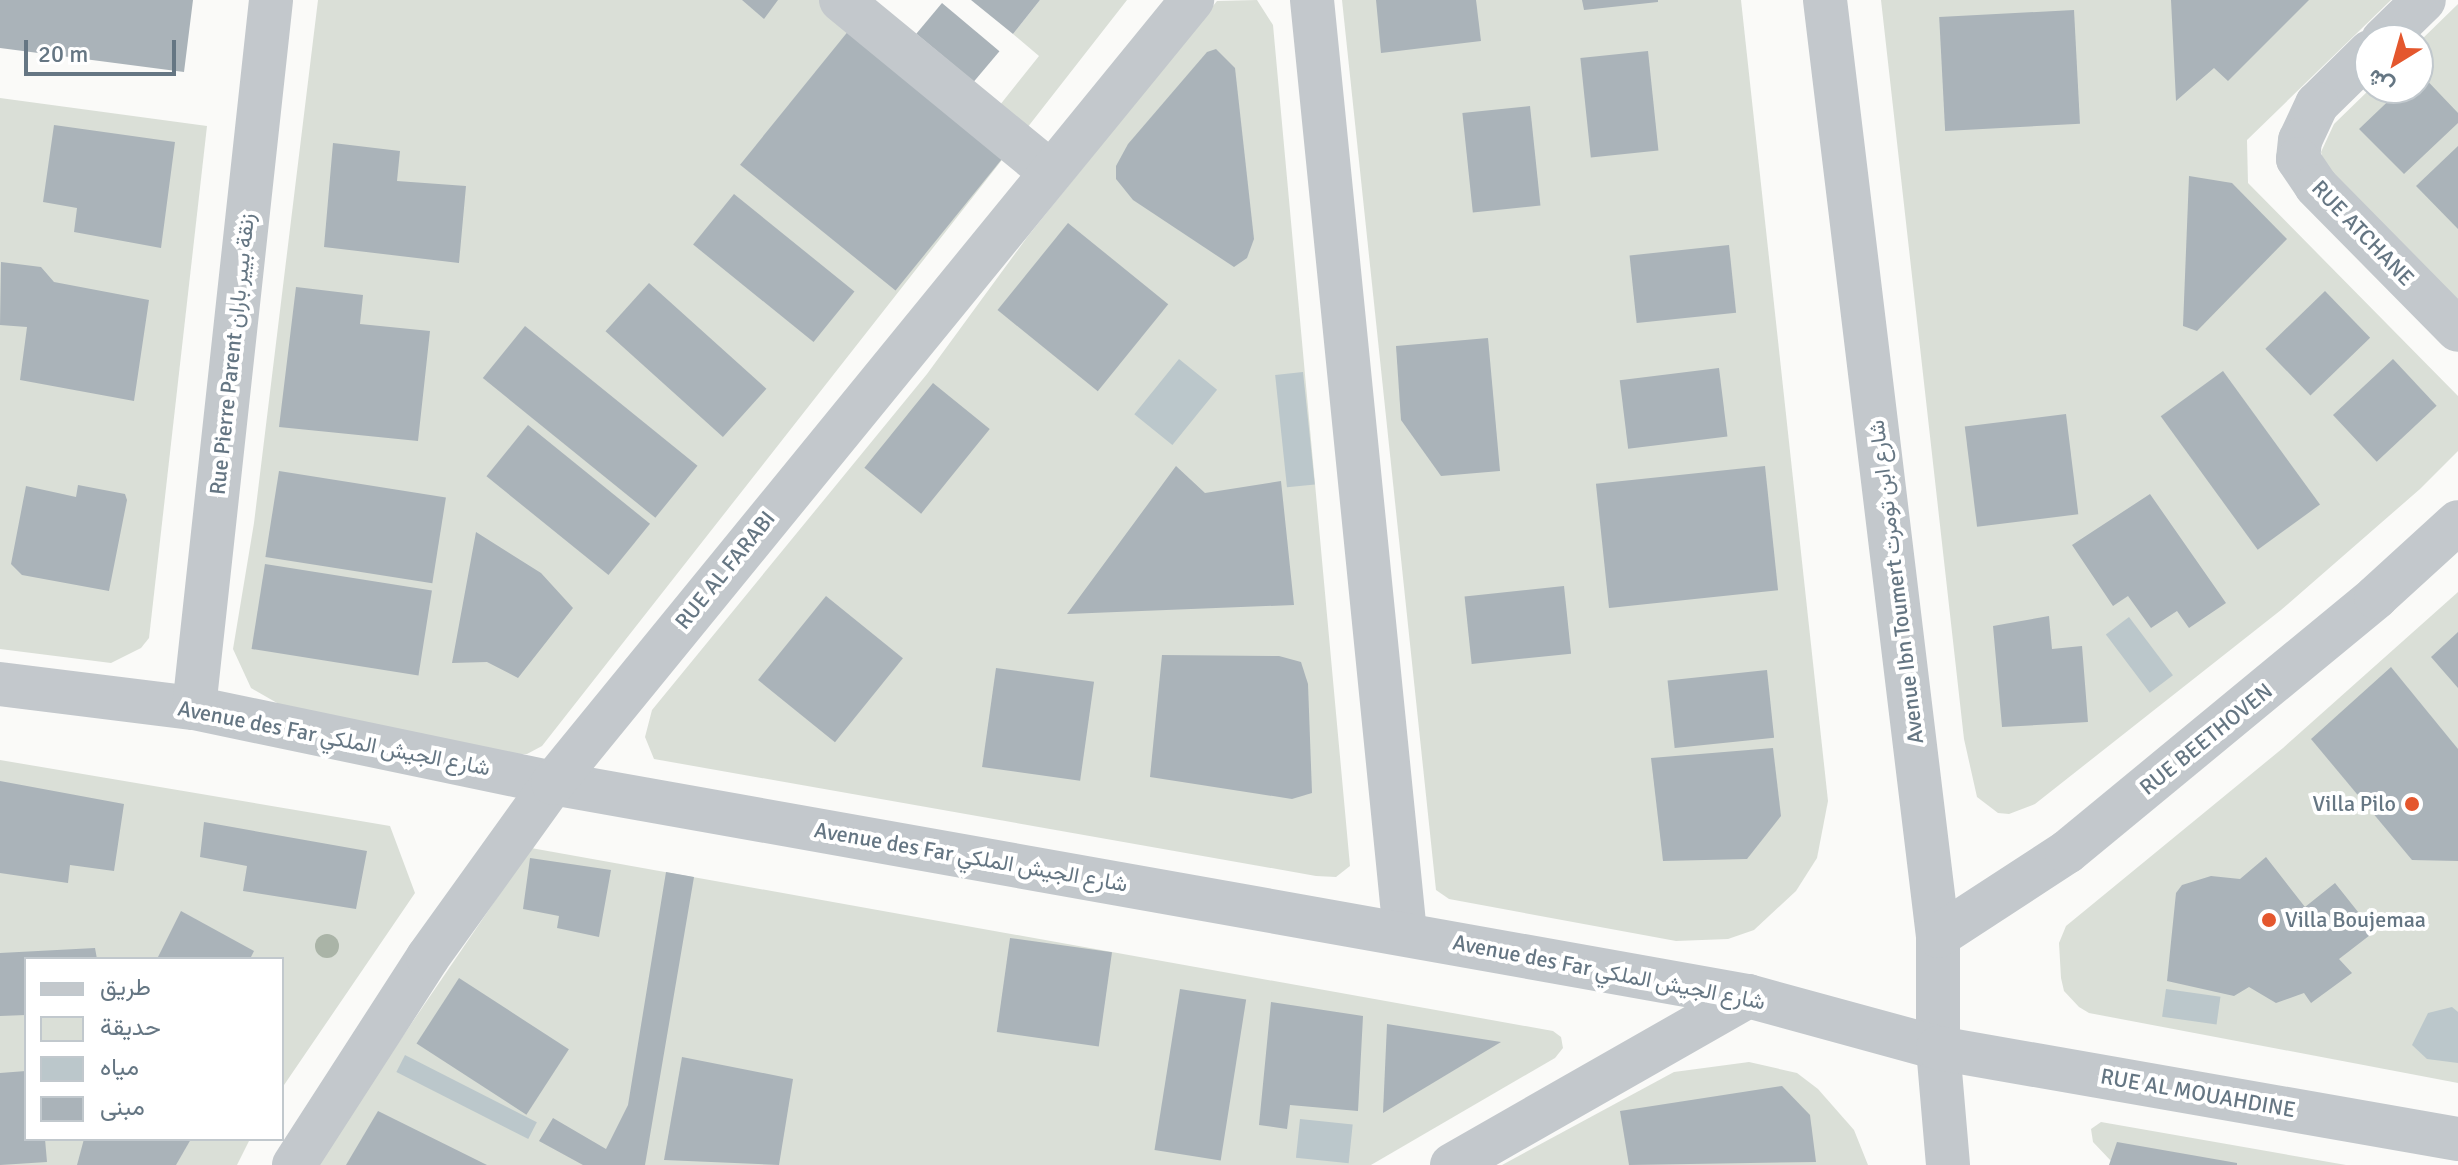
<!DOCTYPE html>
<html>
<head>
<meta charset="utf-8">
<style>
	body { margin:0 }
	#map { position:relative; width:2458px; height:1165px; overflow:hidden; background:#fafaf8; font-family:Signika,Vazirmatn,sans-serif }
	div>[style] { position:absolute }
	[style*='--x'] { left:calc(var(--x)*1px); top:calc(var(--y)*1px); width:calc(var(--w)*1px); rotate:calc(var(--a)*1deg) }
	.green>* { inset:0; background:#dadfd7 }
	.water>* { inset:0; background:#bbc7cb; transform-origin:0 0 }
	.building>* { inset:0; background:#aab3b9; transform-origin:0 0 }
	.minor>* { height:44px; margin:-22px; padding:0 22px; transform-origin:22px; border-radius:22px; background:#c3c8cc }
	.trees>* { width:24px; height:24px; margin:-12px; border-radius:50%; background:#aab4a7 }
	.dots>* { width:22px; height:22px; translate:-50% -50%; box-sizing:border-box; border:4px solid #fff; border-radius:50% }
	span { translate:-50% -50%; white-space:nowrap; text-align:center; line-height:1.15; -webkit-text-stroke:8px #fff; paint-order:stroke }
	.street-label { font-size:22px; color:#657683 }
	.poi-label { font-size:22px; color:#657683 }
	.right { translate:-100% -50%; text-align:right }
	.left { translate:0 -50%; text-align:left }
	.legend { position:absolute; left:24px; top:957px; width:260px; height:184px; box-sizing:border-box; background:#fff; border:2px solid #c1c8cd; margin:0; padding:10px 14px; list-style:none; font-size:24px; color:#657683 }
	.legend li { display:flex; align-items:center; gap:16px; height:40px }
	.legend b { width:40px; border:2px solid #c1c8cd }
	.north { position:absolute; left:2354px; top:24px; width:80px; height:80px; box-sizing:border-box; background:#fff; border:2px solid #c1c8cd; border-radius:50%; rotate:217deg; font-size:22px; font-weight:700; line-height:32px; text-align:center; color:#657683 }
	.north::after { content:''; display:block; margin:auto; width:28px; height:36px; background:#e4572e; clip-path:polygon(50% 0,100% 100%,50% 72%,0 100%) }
	.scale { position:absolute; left:24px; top:40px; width:152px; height:36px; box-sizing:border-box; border:4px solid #657683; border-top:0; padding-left:10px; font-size:24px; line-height:28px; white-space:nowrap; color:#657683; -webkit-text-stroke:6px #fff; paint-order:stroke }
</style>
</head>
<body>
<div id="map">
	<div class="green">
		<div style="clip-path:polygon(318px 0,825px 0,1009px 151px,542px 746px,527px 754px,505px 754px,291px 711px,251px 688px,233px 649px,254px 523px)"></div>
		<div style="clip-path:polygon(1040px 0,1127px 0,1020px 137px,992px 115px,1039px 56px,1013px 34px)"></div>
		<div style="clip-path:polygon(1257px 0,1273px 25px,1350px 866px,1336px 877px,1316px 876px,654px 759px,645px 737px,652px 710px,927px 374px,1028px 236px,1217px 1px)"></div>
		<div style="clip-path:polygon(1342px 0,1741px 0,1828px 801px,1817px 858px,1796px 891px,1754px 930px,1728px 939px,1676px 941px,1449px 899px,1436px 890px)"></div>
		<div style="clip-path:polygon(1881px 0,2391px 0,2247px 140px,2248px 183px,2458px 396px,2458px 451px,2420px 489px,2281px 610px,2035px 804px,2009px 814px,1998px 813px,1977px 797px,1964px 739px)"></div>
		<div style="clip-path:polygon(2458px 4px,2458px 307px,2325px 168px,2321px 152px,2334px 124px,2371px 88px,2418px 88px,2418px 43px)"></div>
		<div style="clip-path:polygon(0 98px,207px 126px,149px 638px,141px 648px,111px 663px,0 649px)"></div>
		<div style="clip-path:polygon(2458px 592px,2458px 1083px,2089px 1013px,2079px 1007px,2064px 991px,2061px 978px,2059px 943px,2066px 926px,2283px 748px)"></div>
		<div style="clip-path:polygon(0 760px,390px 826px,415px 893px,282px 1088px,282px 959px,26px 959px,26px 1139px,250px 1139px,237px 1165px,0 1165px)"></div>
		<div style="clip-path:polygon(531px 848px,1553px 1031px,1561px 1037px,1563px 1048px,1555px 1058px,1371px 1165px,315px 1165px)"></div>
		<div style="clip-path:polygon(1749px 1062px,1797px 1073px,1818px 1089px,1854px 1130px,1868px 1165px,1502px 1165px,1674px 1072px)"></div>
		<div style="clip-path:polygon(2101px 1122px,2346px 1165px,2109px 1165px,2112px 1162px,2093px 1142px,2091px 1129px)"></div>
	</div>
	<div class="water">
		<div style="left:1179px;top:359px;width:49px;height:71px;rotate:39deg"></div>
		<div style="left:1303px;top:372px;width:113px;height:28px;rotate:84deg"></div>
		<div style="left:2129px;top:617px;width:73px;height:29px;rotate:53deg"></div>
		<div style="left:2166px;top:989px;width:55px;height:28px;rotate:8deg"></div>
		<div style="clip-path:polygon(2452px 1007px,2458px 1012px,2458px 1063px,2427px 1059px,2412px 1045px,2428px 1013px)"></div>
		<div style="left:405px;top:1055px;width:148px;height:19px;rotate:27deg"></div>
		<div style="left:1300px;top:1119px;width:53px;height:39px;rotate:6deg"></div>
	</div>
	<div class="building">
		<div style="clip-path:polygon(0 0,193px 0,184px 72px,0 48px)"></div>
		<div style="clip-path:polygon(742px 0,778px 0,764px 19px)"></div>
		<div style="clip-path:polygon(971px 0,1040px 0,1013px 34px)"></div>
		<div style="clip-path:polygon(1376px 0,1476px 0,1481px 41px,1381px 53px)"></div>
		<div style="clip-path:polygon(1582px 0,1658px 0,1658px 2px,1584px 10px)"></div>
		<div style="clip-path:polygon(2171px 0,2309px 0,2228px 81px,2214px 68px,2176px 101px)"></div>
		<div style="left:942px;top:3px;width:75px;height:40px;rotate:40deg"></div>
		<div style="left:2074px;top:10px;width:114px;height:135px;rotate:87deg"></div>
		<div style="left:854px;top:24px;width:200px;height:181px;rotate:39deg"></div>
		<div style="clip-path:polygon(1216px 49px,1235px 68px,1254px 239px,1247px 258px,1234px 267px,1133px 200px,1116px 179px,1116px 166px,1128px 144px,1207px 52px)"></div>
		<div style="left:1648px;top:51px;width:100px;height:68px;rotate:84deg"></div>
		<div style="clip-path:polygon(2418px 71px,2458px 113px,2458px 123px,2404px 174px,2359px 129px,2402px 88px,2418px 88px)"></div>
		<div style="left:1530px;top:106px;width:100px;height:68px;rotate:84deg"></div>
		<div style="clip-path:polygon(54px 125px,175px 142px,161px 248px,74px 232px,77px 208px,43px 202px)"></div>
		<div style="clip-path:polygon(333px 143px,400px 151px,397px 181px,466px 186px,459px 263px,324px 247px)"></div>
		<div style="clip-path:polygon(2458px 146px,2458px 229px,2416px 186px)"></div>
		<div style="clip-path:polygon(2189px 176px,2232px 183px,2287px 239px,2197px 331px,2183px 326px)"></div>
		<div style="left:734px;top:194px;width:155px;height:65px;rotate:39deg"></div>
		<div style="left:1068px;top:223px;width:129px;height:112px;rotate:39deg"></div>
		<div style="left:1729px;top:245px;width:68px;height:100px;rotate:84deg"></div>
		<div style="clip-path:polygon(1px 262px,41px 267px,54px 282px,149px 300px,134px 401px,20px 380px,27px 327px,0 325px)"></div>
		<div style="left:649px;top:283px;width:158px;height:65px;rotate:42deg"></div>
		<div style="clip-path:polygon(296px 287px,363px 295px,360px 324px,430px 331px,418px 441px,279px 427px)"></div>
		<div style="left:2325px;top:291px;width:65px;height:83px;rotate:46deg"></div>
		<div style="left:525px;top:326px;width:222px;height:67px;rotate:39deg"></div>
		<div style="clip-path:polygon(1488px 338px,1500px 471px,1441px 476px,1401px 420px,1396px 346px)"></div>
		<div style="left:2393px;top:359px;width:64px;height:82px;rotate:47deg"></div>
		<div style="left:1719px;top:368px;width:69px;height:100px;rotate:83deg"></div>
		<div style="left:2223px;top:371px;width:165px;height:77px;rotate:54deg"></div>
		<div style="left:933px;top:383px;width:73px;height:109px;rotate:39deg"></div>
		<div style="left:2066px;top:414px;width:101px;height:102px;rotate:83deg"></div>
		<div style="left:528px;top:425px;width:157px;height:66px;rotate:39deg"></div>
		<div style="clip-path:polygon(1176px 466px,1205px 493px,1281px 481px,1294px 605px,1067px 614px)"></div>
		<div style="left:1765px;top:466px;width:125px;height:170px;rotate:84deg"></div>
		<div style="left:279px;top:471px;width:169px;height:87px;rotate:9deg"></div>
		<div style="clip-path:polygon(78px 485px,125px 494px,127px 500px,109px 591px,22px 575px,11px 564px,26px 486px,76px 497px)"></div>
		<div style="clip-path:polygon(2150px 494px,2226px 603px,2189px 628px,2177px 611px,2151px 628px,2128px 596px,2113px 606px,2072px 545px)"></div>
		<div style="clip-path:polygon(476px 532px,541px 573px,573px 608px,518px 678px,487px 662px,452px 663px)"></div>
		<div style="left:265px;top:564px;width:169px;height:86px;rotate:9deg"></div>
		<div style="left:1564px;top:586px;width:68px;height:100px;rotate:84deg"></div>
		<div style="left:826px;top:596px;width:99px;height:108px;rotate:39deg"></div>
		<div style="clip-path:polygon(2049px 616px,2052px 649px,2082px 646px,2088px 722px,2002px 727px,1993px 626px)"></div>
		<div style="clip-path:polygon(2458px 632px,2458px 688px,2431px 657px)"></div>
		<div style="clip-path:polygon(1162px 655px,1279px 656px,1301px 662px,1308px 684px,1312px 793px,1292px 799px,1150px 777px)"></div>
		<div style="clip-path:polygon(2391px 667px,2458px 749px,2458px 861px,2412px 860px,2311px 739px)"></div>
		<div style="left:996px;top:668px;width:99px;height:100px;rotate:8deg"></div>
		<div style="left:1767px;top:670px;width:68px;height:100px;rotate:84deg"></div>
		<div style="clip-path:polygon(1773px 748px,1781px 816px,1747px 859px,1663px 861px,1651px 758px)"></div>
		<div style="clip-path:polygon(0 781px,124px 804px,114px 871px,70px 865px,68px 883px,0 873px)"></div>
		<div style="clip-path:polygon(204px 822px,367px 851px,356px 909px,243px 891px,247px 866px,200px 857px)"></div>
		<div style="clip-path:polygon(2266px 857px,2305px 907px,2335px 883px,2374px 932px,2339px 959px,2352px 973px,2311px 1003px,2304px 993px,2276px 1003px,2249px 987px,2234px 996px,2167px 981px,2176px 893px,2182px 885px,2211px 876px,2240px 879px)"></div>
		<div style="clip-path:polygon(530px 858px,611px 870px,599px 937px,557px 928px,559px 916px,523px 909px)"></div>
		<div style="clip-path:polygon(666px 872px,694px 877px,645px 1165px,583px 1165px,539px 1141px,553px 1118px,606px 1149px,628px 1105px)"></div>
		<div style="clip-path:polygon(181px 911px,254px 951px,250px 959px,157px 959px)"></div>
		<div style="left:1010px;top:938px;width:103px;height:95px;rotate:8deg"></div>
		<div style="clip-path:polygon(95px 948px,97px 959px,26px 959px,26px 1015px,0 1016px,0 953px)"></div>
		<div style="left:459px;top:978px;width:131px;height:78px;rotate:33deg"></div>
		<div style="left:1180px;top:989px;width:67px;height:163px;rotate:9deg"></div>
		<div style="clip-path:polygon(1271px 1002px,1363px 1016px,1358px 1111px,1290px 1105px,1287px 1129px,1259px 1125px)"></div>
		<div style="clip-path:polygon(1387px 1024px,1501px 1042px,1383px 1113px)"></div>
		<div style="clip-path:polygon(682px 1057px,793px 1079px,779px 1165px,664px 1160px)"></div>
		<div style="clip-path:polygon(26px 1071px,26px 1139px,45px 1139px,47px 1162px,0 1165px,0 1073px)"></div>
		<div style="clip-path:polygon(1782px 1086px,1810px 1115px,1816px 1162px,1629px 1165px,1620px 1111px)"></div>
		<div style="clip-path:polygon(378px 1111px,487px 1165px,346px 1165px)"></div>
		<div style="clip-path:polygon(84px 1139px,191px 1139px,176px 1165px,77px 1165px)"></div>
		<div style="clip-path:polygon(2117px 1142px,2237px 1163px,2237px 1165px,2109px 1165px)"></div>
	</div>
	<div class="minor">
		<div style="--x:841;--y:0;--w:268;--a:39.4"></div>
		<div style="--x:1312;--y:0;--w:938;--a:84.31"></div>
		<div style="--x:1825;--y:0;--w:943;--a:83.12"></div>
		<div style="--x:1938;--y:936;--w:112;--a:90"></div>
		<div style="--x:1938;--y:1048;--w:117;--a:85.1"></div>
		<div style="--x:2383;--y:40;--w:57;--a:-44.3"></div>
		<div style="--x:2370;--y:52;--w:74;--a:135.5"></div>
		<div style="--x:2317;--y:104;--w:40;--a:115"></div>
		<div style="--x:2300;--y:140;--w:19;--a:96"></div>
		<div style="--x:2298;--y:159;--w:32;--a:56"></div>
		<div style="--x:2316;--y:186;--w:202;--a:45.4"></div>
		<div style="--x:0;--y:684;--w:195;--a:7.1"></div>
		<div style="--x:194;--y:708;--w:367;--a:11.8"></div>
		<div style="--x:553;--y:783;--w:1214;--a:10.11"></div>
		<div style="--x:1748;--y:996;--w:197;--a:15.3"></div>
		<div style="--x:1938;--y:1048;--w:528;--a:9.93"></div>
		<div style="--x:194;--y:708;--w:712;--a:-83.79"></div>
		<div style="--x:1938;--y:936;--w:154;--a:-33.1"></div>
		<div style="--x:2067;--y:852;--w:401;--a:-39.5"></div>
		<div style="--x:2376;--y:597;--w:111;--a:-42.4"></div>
		<div style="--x:294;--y:1165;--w:247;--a:-57.2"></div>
		<div style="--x:428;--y:957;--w:214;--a:-54.3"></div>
		<div style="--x:553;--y:783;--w:1011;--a:-50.78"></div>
		<div style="--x:1452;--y:1165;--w:341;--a:-29.7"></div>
	</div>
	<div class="trees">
		<div style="left:327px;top:946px"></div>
	</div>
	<div class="dots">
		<div style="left:2412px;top:804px;background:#e4572e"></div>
		<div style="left:2269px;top:920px;background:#e4572e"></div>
	</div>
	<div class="street-label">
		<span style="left:2363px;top:233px;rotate:46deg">RUE ATCHANE</span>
		<span style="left:232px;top:354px;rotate:-84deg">Rue Pierre Parent زنقة بيير باران</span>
		<span style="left:725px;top:570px;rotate:-51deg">RUE AL FARABI</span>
		<span style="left:1896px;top:582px;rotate:-97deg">Avenue Ibn Toumert شارع ابن تومرت</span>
		<span style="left:334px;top:738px;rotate:11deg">Avenue des Far شارع الجيش الملكي</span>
		<span style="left:2206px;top:739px;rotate:-39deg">RUE BEETHOVEN</span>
		<span style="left:971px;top:857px;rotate:10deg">Avenue des Far شارع الجيش الملكي</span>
		<span style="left:1609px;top:972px;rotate:11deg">Avenue des Far شارع الجيش الملكي</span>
		<span style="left:2198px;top:1093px;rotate:10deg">RUE AL MOUAHDINE</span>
	</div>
	<div class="poi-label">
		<span class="right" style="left:2396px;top:804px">Villa Pilo</span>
		<span class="left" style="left:2285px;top:920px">Villa Boujemaa</span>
	</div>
	<ul class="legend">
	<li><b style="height:10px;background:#c3c8cc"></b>طريق</li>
	<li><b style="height:22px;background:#dadfd7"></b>حديقة</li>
	<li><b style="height:22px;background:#bbc7cb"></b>مياه</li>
	<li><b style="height:22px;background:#aab3b9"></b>مبنى</li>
	</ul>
	<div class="north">ش</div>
	<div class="scale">20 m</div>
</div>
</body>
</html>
